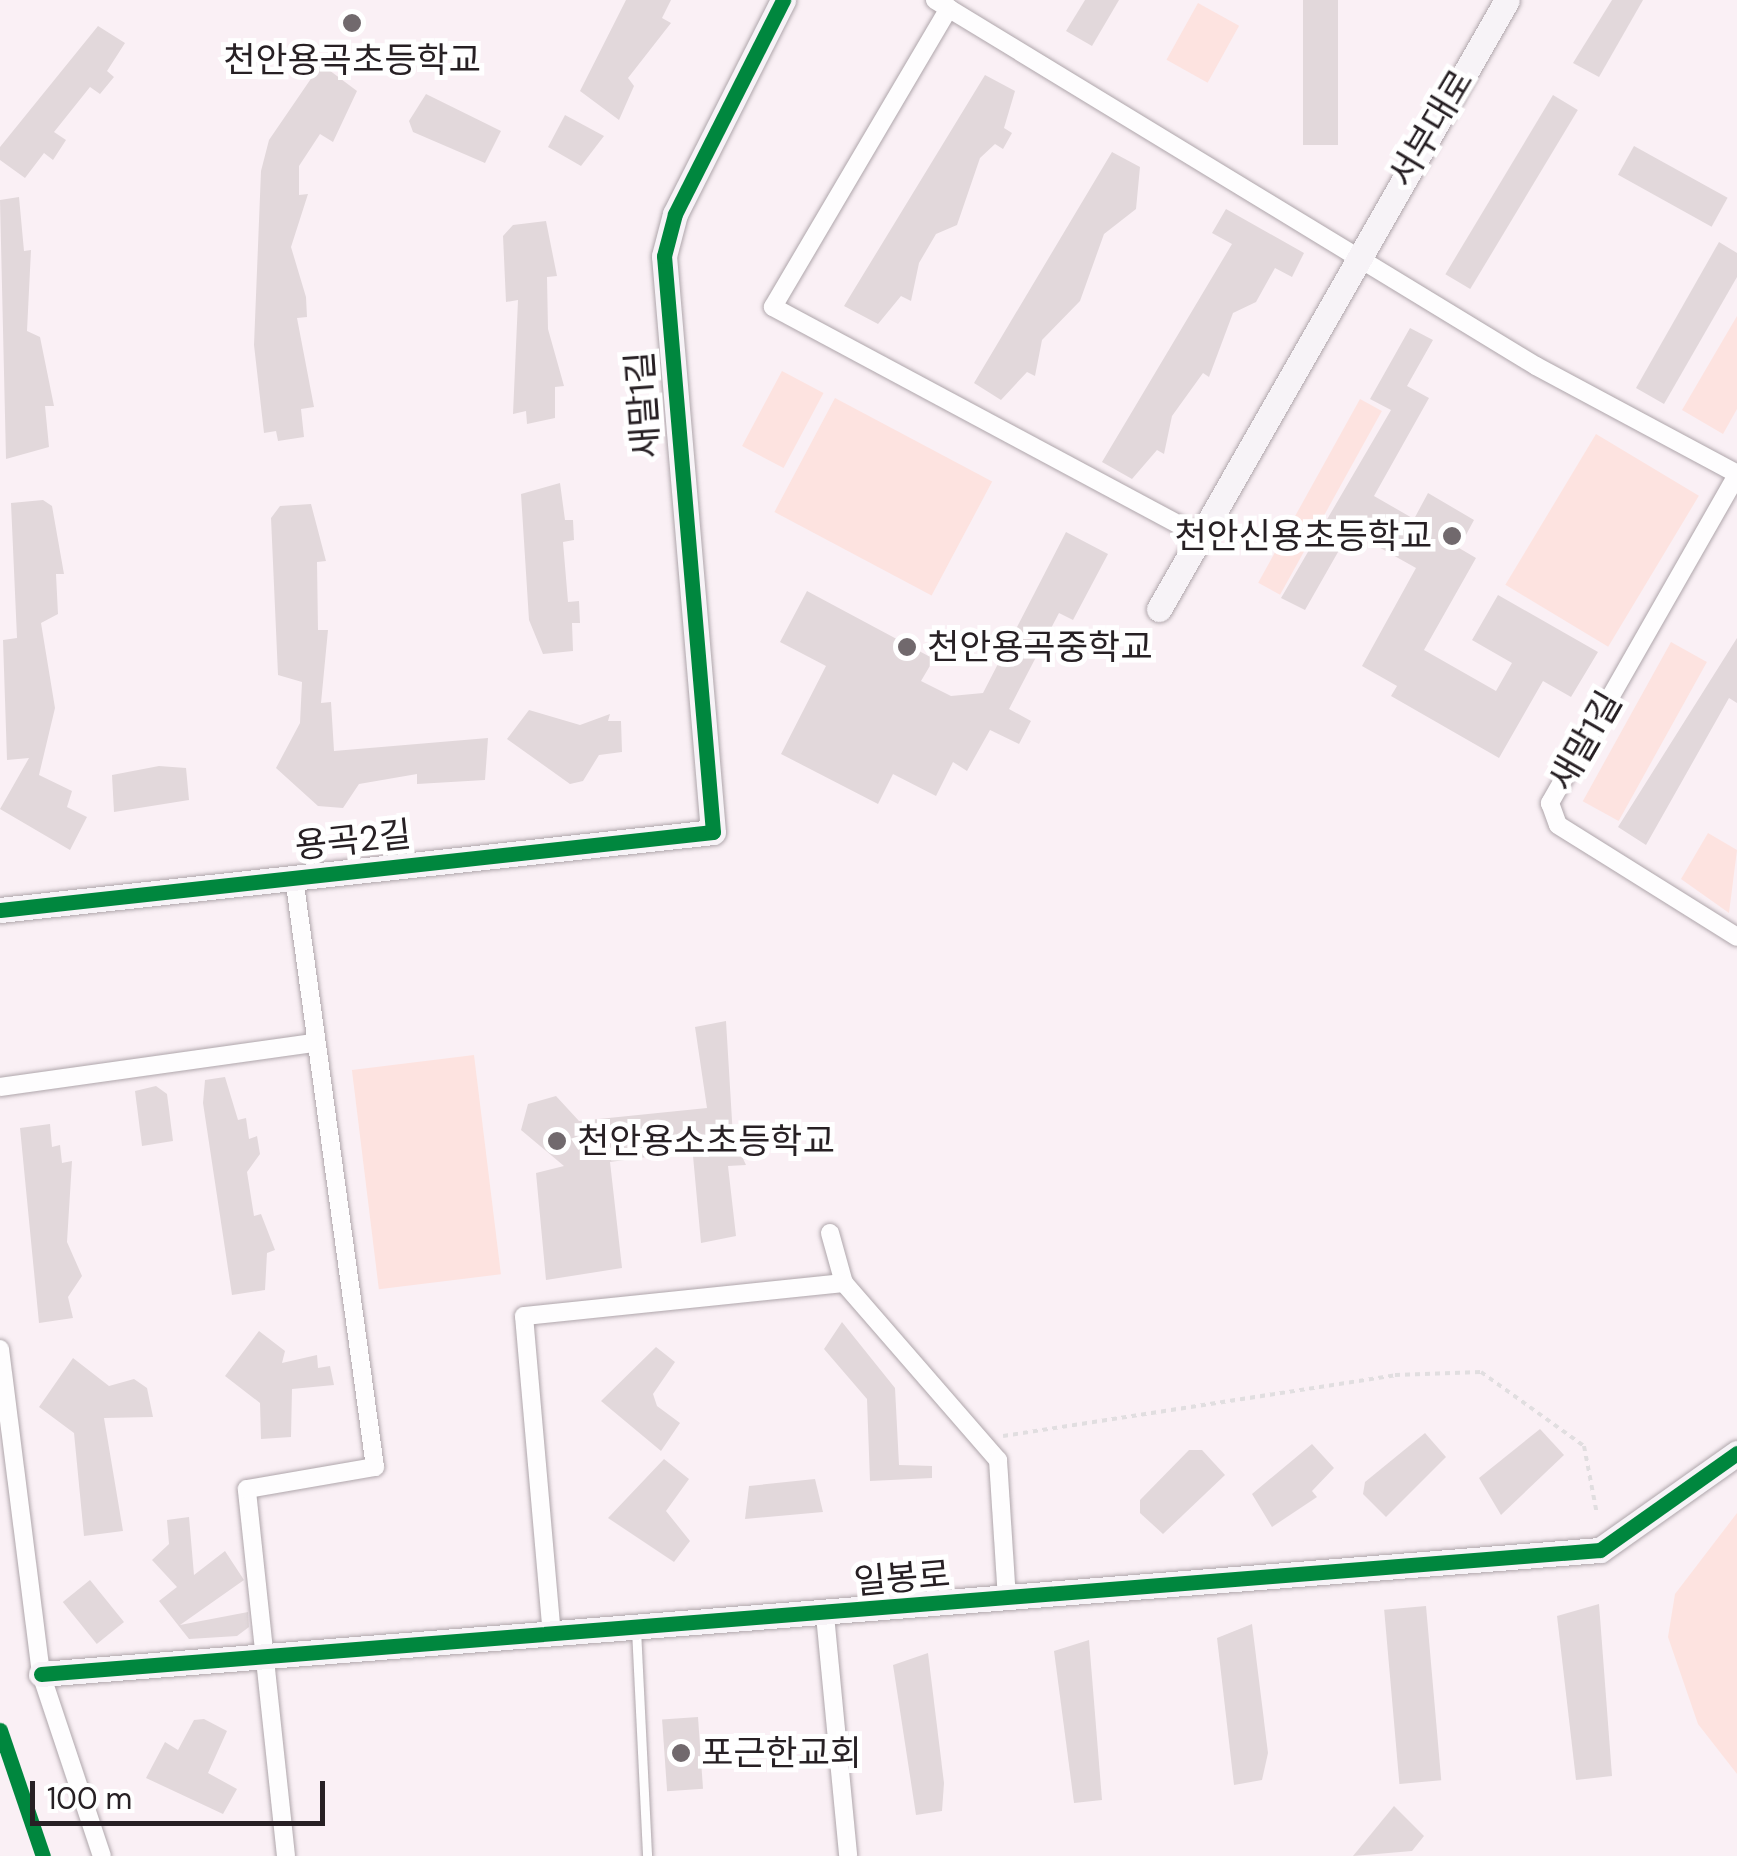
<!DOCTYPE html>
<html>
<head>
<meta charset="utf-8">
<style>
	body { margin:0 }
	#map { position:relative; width:1737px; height:1856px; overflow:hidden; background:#faf0f5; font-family:"DM Sans","Noto Sans KR",sans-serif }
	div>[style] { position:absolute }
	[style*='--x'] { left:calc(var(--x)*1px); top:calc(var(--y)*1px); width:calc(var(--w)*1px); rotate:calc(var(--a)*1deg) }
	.green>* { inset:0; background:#fde3e0; transform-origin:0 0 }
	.building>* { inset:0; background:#e2d8db; transform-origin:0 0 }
	.path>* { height:4px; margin-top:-2px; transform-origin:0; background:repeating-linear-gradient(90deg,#e1dee0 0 5px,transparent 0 10px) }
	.roads { filter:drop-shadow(0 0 2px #afa6ab) drop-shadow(0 0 2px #afa6ab) }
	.lane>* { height:9px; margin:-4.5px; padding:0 4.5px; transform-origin:4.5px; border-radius:4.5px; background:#fefdfe }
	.street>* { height:18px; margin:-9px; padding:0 9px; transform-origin:9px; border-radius:9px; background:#fefdfe }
	.secondary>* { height:25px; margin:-12.5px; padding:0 12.5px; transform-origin:12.5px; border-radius:12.5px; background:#f7f3f7 }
	.cycleway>* { height:15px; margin:-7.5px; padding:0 7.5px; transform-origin:7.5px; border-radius:7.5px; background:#00873e }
	.dots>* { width:28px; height:28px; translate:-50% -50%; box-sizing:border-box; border:5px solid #fff; border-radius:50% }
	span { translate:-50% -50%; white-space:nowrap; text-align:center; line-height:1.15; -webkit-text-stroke:10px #fff; paint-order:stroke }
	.poi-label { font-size:35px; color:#272024 }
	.right { translate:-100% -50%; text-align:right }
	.left { translate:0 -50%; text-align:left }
	.street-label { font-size:35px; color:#272024 }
	.scale { position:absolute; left:30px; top:1781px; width:295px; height:45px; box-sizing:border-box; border:5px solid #272024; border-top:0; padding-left:12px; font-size:30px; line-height:35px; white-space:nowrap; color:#272024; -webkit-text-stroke:8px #fff; paint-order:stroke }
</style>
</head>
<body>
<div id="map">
	<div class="green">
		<div style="left:1198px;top:3px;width:47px;height:65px;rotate:29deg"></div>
		<div style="clip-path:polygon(1737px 316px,1737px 409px,1723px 434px,1682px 410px)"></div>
		<div style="left:782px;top:371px;width:47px;height:85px;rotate:28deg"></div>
		<div style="left:835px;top:398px;width:178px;height:129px;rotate:28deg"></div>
		<div style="left:1360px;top:399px;width:25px;height:210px;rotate:29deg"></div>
		<div style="left:1596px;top:434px;width:120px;height:176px;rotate:31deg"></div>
		<div style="left:1671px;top:642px;width:41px;height:182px;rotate:29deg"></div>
		<div style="clip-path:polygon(1708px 833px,1737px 850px,1729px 913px,1681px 879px)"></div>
		<div style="left:474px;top:1055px;width:221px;height:123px;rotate:83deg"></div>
		<div style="clip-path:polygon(1737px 1513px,1737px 1774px,1698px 1724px,1668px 1637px,1675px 1594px)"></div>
	</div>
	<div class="building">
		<div style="clip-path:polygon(626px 0,671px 0,662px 18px,671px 23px,628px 78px,634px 86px,619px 120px,580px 91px)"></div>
		<div style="clip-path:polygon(1085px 0,1119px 0,1092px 46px,1066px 31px)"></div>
		<div style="left:1303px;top:0;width:35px;height:145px"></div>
		<div style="clip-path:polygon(1612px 0,1643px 0,1599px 77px,1573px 63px)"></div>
		<div style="clip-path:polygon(98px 26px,125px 43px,107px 71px,114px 77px,100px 94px,90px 87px,54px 132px,66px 140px,53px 160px,44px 153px,25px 178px,0 160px,0 147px)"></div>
		<div style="clip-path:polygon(321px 64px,357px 91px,333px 142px,320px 134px,299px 166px,299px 195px,308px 194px,291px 247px,306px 297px,307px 317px,297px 318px,314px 407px,301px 409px,304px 437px,278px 441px,276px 431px,264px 433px,254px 345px,261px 171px,269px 140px)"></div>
		<div style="clip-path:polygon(985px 75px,1015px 91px,1004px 128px,1012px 133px,1003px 149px,995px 144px,980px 158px,957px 225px,936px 234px,919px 263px,911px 301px,901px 296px,878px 324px,844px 306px)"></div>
		<div style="clip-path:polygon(426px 94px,501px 131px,485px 163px,413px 132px,409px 121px)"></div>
		<div style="left:1553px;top:95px;width:29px;height:209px;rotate:31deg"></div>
		<div style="clip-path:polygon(565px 115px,604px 136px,581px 166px,548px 147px)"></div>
		<div style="left:1634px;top:146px;width:107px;height:33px;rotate:29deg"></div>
		<div style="clip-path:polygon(1112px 152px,1140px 167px,1136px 209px,1104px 234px,1080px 301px,1042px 340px,1035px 376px,1027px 372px,1001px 400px,974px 383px)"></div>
		<div style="clip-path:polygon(19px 197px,24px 251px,31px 250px,27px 331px,40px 337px,54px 406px,45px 406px,49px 447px,6px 459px,0 200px)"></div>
		<div style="clip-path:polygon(1226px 209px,1304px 253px,1292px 277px,1275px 268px,1256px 302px,1233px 313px,1209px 377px,1203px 373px,1172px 416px,1164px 454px,1157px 450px,1132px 479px,1102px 462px,1232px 244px,1212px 233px)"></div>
		<div style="clip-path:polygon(546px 221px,557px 276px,547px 277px,548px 329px,564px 386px,555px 387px,555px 418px,527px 424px,526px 411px,513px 414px,518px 300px,506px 302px,503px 236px,513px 225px)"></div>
		<div style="clip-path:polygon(1719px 242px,1737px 253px,1737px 277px,1664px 404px,1636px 388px)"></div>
		<div style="clip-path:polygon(1410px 328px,1433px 340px,1407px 386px,1429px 398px,1374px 496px,1414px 519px,1428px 493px,1474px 520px,1459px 548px,1476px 558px,1424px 650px,1496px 691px,1512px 663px,1472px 640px,1498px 595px,1598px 652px,1571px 697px,1543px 681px,1499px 758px,1391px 696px,1397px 686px,1362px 666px,1416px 568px,1350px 531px,1305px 610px,1281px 598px,1391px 410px,1370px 399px)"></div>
		<div style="clip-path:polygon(560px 483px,565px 520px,573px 520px,574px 540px,563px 542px,568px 602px,579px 601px,580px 623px,572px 623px,573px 651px,543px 654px,529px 620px,521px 494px)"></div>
		<div style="clip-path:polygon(43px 500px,52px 506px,64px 574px,56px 574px,58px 614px,41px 623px,55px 708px,39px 775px,72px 791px,67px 807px,87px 817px,70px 850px,0 809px,29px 758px,7px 760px,3px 640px,17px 638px,11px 503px)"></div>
		<div style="clip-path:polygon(311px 504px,326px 561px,317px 562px,318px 630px,328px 630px,321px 703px,331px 702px,334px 751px,488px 738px,485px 780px,417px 784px,417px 774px,359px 784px,343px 808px,318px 806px,276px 768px,300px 723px,302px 682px,278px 675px,271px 518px,280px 506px)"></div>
		<div style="clip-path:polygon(1066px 532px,1108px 554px,1073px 620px,1059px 613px,1009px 709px,1031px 721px,1019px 744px,990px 730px,967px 771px,953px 762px,936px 796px,893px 774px,878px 804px,781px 754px,826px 666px,780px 642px,807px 591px,934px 659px,921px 681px,951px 696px,983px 693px)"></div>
		<div style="clip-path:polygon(1737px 638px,1737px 703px,1729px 698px,1646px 845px,1618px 827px)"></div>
		<div style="clip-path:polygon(529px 710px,580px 725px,610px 714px,608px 721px,621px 721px,622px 752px,599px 755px,583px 781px,570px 784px,507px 739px)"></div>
		<div style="clip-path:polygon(159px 766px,186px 768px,189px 800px,114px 812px,112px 775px)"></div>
		<div style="clip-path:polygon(726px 1021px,733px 1137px,746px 1165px,728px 1166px,736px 1236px,701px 1243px,692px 1145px,646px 1146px,647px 1157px,610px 1162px,622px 1268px,546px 1280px,536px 1173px,564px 1166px,521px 1130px,528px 1104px,556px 1096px,579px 1121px,707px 1108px,695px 1027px)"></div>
		<div style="clip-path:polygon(225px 1077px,238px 1120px,246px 1118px,249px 1139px,257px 1136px,260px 1154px,247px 1172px,254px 1216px,261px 1214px,275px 1250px,267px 1253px,265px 1290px,232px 1295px,203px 1103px,205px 1080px)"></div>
		<div style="clip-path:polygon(156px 1086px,167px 1094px,173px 1141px,142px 1146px,135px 1091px)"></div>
		<div style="clip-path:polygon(50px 1124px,52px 1147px,60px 1145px,62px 1163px,72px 1161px,67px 1242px,82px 1276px,68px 1297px,73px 1318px,39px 1323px,20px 1128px)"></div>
		<div style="clip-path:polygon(842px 1322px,895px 1388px,899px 1465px,932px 1466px,932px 1478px,870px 1481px,867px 1399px,824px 1349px)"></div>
		<div style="clip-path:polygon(259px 1331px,285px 1351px,282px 1363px,317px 1355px,318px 1368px,330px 1366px,334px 1385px,292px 1389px,291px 1437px,261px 1439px,260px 1403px,225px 1376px)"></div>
		<div style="clip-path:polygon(656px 1347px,675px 1362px,653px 1394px,657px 1406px,680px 1423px,661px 1451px,601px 1401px)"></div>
		<div style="clip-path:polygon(73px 1358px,109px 1386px,134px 1379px,147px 1388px,153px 1417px,104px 1418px,123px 1531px,84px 1536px,74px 1433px,39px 1407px)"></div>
		<div style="clip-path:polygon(1540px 1429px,1564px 1455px,1501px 1515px,1479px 1478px)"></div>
		<div style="clip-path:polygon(1425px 1433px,1446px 1457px,1386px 1517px,1363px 1494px,1365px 1482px)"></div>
		<div style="clip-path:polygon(1312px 1444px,1334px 1468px,1312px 1491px,1317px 1497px,1272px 1527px,1252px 1494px)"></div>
		<div style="clip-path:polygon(1189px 1450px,1202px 1450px,1225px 1475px,1163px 1534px,1140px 1513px,1140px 1500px)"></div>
		<div style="clip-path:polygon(664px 1459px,689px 1479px,666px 1511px,690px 1541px,674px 1562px,608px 1518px)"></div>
		<div style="clip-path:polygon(815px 1479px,823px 1512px,745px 1519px,749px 1486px)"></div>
		<div style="clip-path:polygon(189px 1517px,194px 1575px,225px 1551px,244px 1580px,180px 1625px,248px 1612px,249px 1627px,237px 1636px,189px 1639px,159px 1601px,177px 1587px,152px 1560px,169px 1544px,167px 1520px)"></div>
		<div style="left:90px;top:1580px;width:54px;height:35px;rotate:51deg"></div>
		<div style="clip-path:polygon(1599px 1604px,1612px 1776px,1576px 1780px,1557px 1616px)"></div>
		<div style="left:1426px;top:1606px;width:175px;height:42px;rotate:85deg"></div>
		<div style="clip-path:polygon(1252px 1624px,1268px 1753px,1262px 1780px,1234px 1785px,1217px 1638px)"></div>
		<div style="clip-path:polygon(1089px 1640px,1102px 1800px,1074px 1803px,1054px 1651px)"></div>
		<div style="clip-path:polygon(928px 1653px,944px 1783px,942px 1811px,916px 1815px,893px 1665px)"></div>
		<div style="left:698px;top:1717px;width:72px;height:36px;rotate:86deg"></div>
		<div style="clip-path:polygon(204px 1719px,227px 1731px,208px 1773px,237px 1789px,223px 1814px,146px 1778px,165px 1742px,178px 1750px,194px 1720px)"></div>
		<div style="clip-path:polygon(1394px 1806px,1424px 1836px,1412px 1851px,1353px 1856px)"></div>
	</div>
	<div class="path">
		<div style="--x:1003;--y:1436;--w:397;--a:-8.8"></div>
		<div style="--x:1395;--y:1375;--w:86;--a:-2"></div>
		<div style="--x:1481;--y:1372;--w:127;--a:35.7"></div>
		<div style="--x:1584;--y:1446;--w:69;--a:79.2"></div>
	</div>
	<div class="roads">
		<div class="lane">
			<div style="--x:636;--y:1629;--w:227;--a:87.2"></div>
		</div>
		<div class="street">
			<div style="--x:935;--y:0;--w:704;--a:31.34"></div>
			<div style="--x:1536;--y:366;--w:228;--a:28.2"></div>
			<div style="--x:949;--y:8;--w:347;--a:120.5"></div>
			<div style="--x:773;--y:307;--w:483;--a:28.2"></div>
			<div style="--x:1737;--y:475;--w:378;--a:119.7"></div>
			<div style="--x:1550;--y:803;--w:23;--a:70"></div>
			<div style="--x:1558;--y:825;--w:211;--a:32"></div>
			<div style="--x:0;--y:1087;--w:318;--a:-8"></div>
			<div style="--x:830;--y:1233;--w:52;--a:74.4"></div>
			<div style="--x:844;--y:1283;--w:235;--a:49"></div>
			<div style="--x:998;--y:1460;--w:139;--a:86.3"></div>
			<div style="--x:0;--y:1349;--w:328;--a:82.8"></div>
			<div style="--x:41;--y:1674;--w:192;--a:71.5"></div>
			<div style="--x:825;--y:1615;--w:242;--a:84.5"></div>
			<div style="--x:552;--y:1636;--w:321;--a:-95"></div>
			<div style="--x:524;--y:1316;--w:322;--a:-5.9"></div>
			<div style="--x:286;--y:1856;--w:369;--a:-96.1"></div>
			<div style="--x:247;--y:1489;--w:130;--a:-9.8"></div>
			<div style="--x:375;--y:1467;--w:596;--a:-97.82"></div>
		</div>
		<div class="secondary">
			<div style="--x:1159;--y:609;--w:701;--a:-60.26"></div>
			<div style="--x:0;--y:910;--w:717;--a:-6.24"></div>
			<div style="--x:713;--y:832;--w:578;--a:-94.86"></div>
			<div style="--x:664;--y:256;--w:43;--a:-75.3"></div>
			<div style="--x:675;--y:214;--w:240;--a:-63.2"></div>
			<div style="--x:41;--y:1674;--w:1564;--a:-4.55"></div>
			<div style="--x:1600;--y:1550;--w:168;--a:-35.3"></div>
		</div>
	</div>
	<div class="cycleway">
		<div style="--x:0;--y:910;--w:717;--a:-6.24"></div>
		<div style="--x:713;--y:832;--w:578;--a:-94.86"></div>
		<div style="--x:664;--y:256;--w:43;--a:-75.3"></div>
		<div style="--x:675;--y:214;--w:240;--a:-63.2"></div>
		<div style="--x:41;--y:1674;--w:1564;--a:-4.55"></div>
		<div style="--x:1600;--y:1550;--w:168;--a:-35.3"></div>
		<div style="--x:0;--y:1730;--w:133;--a:71.2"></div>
	</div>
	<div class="dots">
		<div style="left:352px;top:23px;background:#71696d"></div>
		<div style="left:1452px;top:536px;background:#71696d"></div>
		<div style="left:907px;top:647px;background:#71696d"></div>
		<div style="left:557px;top:1141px;background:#71696d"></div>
		<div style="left:681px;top:1753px;background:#71696d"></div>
	</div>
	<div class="poi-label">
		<span style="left:352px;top:60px">천안용곡초등학교</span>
		<span class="right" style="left:1432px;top:536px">천안신용초등학교</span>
		<span class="left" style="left:927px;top:647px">천안용곡중학교</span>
		<span class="left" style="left:577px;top:1141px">천안용소초등학교</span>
		<span class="left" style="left:701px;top:1753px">포근한교회</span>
	</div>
	<div class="street-label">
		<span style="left:1431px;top:128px;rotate:-59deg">서부대로</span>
		<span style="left:643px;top:405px;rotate:-94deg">새말1길</span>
		<span style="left:1585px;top:741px;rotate:-60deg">새말1길</span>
		<span style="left:353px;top:840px;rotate:-6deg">용곡2길</span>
		<span style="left:902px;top:1578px;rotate:-5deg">일봉로</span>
	</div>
	<div class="scale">100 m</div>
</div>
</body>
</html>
